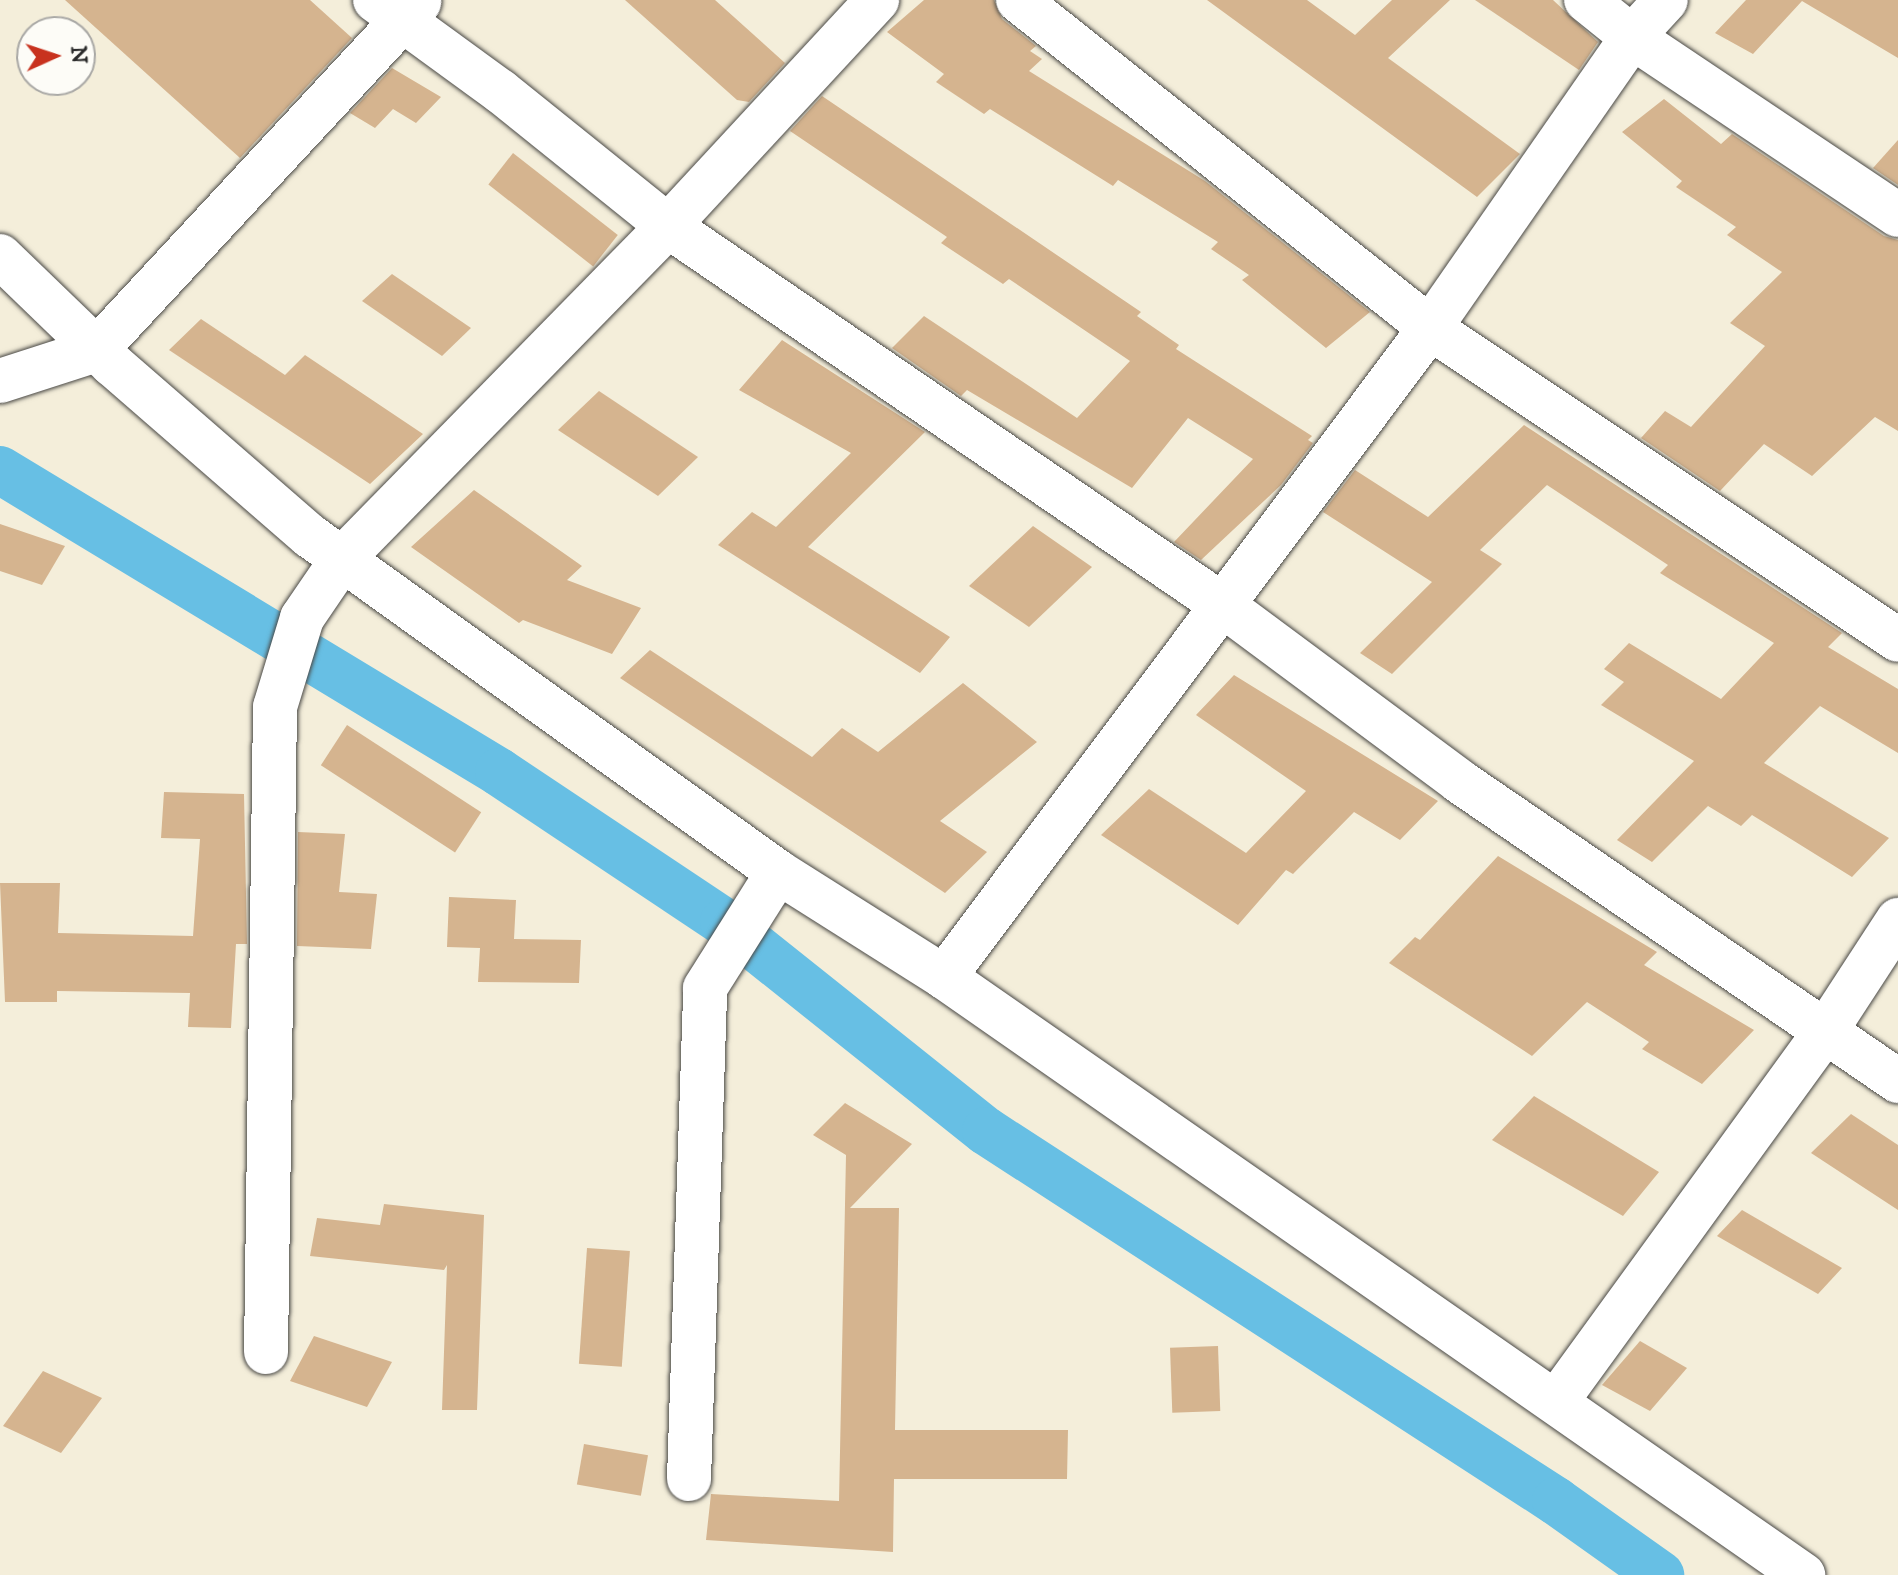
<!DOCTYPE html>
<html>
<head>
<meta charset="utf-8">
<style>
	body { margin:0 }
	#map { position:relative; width:1898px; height:1575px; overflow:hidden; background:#f4eeda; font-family:"IM FELL DW Pica",serif }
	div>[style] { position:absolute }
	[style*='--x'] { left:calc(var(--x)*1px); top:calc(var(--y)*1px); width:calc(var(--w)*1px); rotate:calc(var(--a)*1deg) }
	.canal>* { height:48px; margin:-24px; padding:0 24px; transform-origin:24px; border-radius:24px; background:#67bfe4 }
	.building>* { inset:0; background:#d5b48f; transform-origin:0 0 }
	.roads { filter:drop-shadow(0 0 2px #494845) drop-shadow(0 0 2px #494845) }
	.minor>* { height:44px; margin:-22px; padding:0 22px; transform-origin:22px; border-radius:22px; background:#fff }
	span { translate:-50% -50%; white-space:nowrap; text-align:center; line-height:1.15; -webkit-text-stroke:6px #fdfcf7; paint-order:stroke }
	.north { position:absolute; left:16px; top:16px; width:80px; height:80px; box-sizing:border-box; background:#fdfcf7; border:2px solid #a9a8a5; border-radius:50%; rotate:87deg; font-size:22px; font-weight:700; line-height:32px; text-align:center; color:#2b2b2b }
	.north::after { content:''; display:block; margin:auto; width:28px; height:36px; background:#c8321e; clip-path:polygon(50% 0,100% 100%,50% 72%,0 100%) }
</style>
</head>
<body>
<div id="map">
	<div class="canal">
		<div style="--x:0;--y:470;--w:583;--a:31.18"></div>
		<div style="--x:499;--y:772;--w:270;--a:33.7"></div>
		<div style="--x:724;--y:922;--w:335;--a:38.6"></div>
		<div style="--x:986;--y:1131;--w:680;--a:32.99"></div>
		<div style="--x:1556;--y:1501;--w:128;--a:35.4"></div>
	</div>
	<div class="building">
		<div style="clip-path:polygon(65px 0,310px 0,352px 38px,240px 158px)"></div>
		<div style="clip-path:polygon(625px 0,715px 0,785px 63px,749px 102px,737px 100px)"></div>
		<div style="clip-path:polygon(924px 0,994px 0,1002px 19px,1036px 46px,1030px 51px,1042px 59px,1029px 71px,1205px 181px,1370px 312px,1326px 348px,1242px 280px,1249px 275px,1211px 249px,1218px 242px,1118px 180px,1113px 186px,990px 109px,984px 114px,936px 82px,944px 74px,887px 32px)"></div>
		<div style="clip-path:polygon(1207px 0,1307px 0,1355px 35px,1392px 0,1450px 0,1388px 58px,1520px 154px,1477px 197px)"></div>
		<div style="clip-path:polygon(1475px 0,1553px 0,1598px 42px,1579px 70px)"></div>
		<div style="clip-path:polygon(1746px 0,1898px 0,1898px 58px,1802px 1px,1753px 54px,1715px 33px)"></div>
		<div style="clip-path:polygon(392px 68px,441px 97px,416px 123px,393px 109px,375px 128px,350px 113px)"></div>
		<div style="clip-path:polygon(822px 96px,1141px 312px,1137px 316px,1179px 345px,1176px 349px,1312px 436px,1308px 440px,1313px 443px,1281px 485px,1201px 560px,1174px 542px,1253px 459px,1188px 418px,1132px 488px,967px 390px,961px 396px,892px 348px,924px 316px,1077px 418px,1130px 361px,1009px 279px,1003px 284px,941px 243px,947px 237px,790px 131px)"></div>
		<div style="clip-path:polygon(1664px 99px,1721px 144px,1732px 134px,1884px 236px,1898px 240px,1898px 431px,1875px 417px,1812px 476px,1764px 444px,1720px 491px,1641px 438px,1665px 411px,1691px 427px,1765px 346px,1730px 323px,1782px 272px,1727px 235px,1736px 227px,1676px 187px,1682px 181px,1622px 132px)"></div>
		<div style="clip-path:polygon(1898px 140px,1898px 185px,1873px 168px)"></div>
		<div style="left:513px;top:153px;width:133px;height:40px;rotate:38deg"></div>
		<div style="clip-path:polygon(392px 274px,471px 328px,442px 356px,362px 301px)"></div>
		<div style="clip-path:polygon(201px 319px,285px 375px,305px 355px,423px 434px,370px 484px,169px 350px)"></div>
		<div style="clip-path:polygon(782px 340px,925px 432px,808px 547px,950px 637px,920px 673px,718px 545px,752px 512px,776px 527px,851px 453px,739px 390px)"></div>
		<div style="clip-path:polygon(599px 391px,698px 457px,658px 496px,558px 430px)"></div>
		<div style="clip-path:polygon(1524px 425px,1842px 633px,1828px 647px,1898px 689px,1898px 753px,1820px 706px,1764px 763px,1889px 838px,1852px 877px,1752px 815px,1741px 826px,1708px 806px,1652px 862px,1617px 840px,1694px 761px,1601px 705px,1624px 682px,1604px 669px,1629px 643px,1721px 699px,1774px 643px,1660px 573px,1668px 565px,1547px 485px,1480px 550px,1502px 564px,1392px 674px,1360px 653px,1432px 582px,1323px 512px,1355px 470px,1428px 517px)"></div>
		<div style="clip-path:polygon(474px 490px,582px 566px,567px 580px,641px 608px,612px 654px,523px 620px,519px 623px,411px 547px)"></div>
		<div style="clip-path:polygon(0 524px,65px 546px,42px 585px,0 571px)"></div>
		<div style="clip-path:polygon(1033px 526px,1092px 567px,1029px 627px,969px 586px)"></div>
		<div style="clip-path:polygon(650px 650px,812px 757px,842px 728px,878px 752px,963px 683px,1037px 742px,940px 821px,987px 852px,945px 893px,620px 678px)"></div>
		<div style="clip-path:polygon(1234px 675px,1438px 801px,1400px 840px,1354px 812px,1293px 874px,1286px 870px,1238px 925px,1101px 835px,1149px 789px,1246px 853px,1306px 791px,1196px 715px)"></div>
		<div style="left:347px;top:725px;width:160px;height:48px;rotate:33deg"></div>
		<div style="clip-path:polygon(164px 792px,244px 794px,247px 944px,236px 944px,231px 1028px,188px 1027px,190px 993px,57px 991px,57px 1002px,5px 1002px,0 883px,60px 883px,58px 933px,193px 936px,200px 839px,161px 838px)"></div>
		<div style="clip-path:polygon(298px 832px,345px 834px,339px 892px,377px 894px,371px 949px,297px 946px)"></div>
		<div style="clip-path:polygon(1498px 856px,1657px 952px,1644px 965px,1754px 1030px,1702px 1084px,1642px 1049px,1649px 1042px,1587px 1002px,1532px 1056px,1389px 963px,1415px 937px,1420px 940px)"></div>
		<div style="clip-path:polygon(449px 897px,516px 900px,514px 939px,581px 940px,579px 983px,478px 982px,480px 948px,447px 947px)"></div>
		<div style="clip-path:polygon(1534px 1096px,1659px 1172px,1623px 1216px,1492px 1140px)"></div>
		<div style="clip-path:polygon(845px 1103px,912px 1144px,850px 1208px,899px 1208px,895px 1430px,1068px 1430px,1067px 1479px,894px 1479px,893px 1552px,706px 1540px,711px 1494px,839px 1501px,846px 1155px,813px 1135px)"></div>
		<div style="clip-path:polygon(1851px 1114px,1898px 1145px,1898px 1210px,1811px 1153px)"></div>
		<div style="clip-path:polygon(384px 1204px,484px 1215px,477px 1410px,442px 1410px,447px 1265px,444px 1270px,310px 1256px,317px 1218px,380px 1225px)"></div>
		<div style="clip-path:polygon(1742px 1210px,1842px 1268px,1818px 1294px,1717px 1236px)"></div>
		<div style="left:587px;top:1248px;width:43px;height:116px;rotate:4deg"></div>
		<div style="clip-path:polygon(314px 1336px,392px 1362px,367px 1407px,290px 1381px)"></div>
		<div style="clip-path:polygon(1640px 1341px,1687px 1368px,1650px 1411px,1602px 1385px)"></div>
		<div style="left:1218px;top:1346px;width:65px;height:48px;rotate:88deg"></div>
		<div style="clip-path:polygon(43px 1371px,102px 1398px,61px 1453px,3px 1426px)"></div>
		<div style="left:584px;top:1444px;width:65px;height:41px;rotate:10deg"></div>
	</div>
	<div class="roads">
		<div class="minor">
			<div style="--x:375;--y:0;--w:155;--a:36.1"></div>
			<div style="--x:500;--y:91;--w:216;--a:38.8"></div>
			<div style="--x:668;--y:226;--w:670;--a:34.35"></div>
			<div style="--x:1221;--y:604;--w:297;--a:36.6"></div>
			<div style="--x:1459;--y:781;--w:532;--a:34.35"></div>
			<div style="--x:1018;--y:0;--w:527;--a:38.52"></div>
			<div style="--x:1430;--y:328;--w:562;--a:33.69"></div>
			<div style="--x:1586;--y:0;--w:59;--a:38.8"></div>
			<div style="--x:1632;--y:37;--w:320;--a:33.8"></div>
			<div style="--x:0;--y:256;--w:156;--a:44"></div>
			<div style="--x:112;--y:364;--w:262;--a:41"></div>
			<div style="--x:310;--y:536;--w:576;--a:35.68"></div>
			<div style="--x:778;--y:872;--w:196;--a:32.3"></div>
			<div style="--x:944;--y:977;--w:1047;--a:34.84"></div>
			<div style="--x:0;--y:381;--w:101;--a:-17.9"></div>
			<div style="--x:96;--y:350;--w:475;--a:-47.1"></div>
			<div style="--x:944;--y:977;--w:811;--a:-53.17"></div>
			<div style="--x:1430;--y:328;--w:354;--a:-55.2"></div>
			<div style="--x:1632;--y:37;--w:50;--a:-47.4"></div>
			<div style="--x:266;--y:1352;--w:645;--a:-89.2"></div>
			<div style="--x:275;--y:707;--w:93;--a:-73.1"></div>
			<div style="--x:302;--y:618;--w:73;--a:-55.7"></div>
			<div style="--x:343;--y:558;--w:465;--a:-45.6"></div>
			<div style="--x:668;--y:226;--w:308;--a:-47.2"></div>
			<div style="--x:1556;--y:1402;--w:457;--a:-54"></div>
			<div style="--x:1825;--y:1032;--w:134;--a:-56.9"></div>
			<div style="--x:689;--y:1479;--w:491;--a:-88.1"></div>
			<div style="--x:705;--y:988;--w:137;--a:-57.8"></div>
		</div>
	</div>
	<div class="north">N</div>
</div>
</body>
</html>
